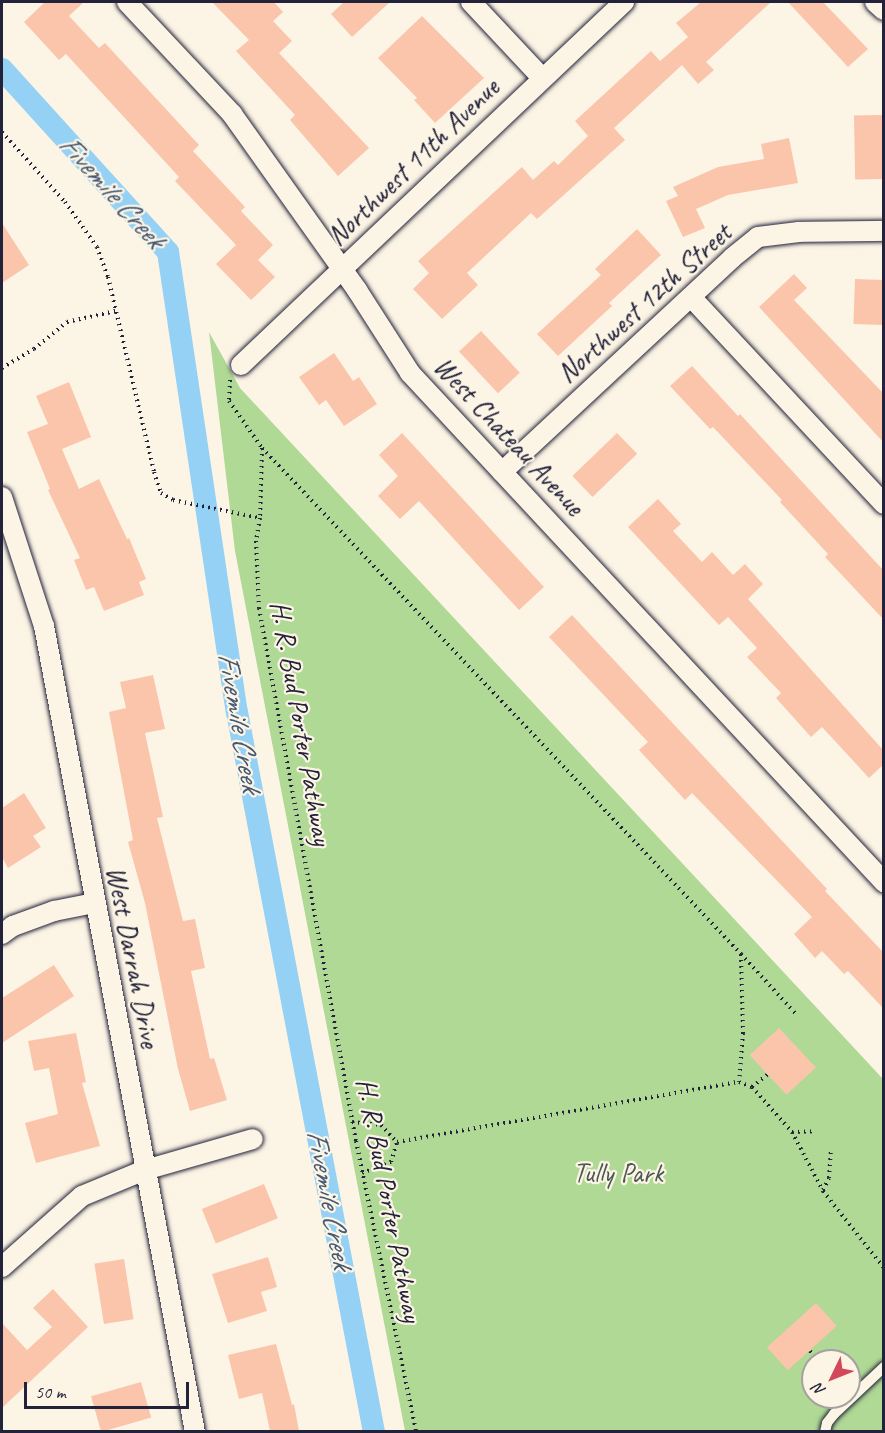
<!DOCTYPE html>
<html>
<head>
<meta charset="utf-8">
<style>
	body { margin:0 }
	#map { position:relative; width:885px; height:1433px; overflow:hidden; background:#fcf5e5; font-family:Caveat,sans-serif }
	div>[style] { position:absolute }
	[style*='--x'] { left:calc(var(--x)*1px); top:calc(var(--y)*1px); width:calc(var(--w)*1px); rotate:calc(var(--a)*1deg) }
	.green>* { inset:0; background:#b0d995 }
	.canal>* { height:22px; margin:-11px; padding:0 11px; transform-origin:11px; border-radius:11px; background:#94d1f5 }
	.building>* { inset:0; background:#fbc5ac; transform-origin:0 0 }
	.path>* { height:4px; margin-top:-2px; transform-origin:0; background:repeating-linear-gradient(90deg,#22223b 0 1.5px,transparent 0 6px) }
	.roads { filter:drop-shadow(0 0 2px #22223b) drop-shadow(0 0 2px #22223b) }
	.service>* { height:10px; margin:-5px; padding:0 5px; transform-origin:5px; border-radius:5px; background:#fcf5e5 }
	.minor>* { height:20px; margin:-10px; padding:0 10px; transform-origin:10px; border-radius:10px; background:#fcf5e5 }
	span { translate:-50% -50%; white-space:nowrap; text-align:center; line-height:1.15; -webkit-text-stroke:4.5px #fcf5e5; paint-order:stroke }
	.street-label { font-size:28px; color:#22223b }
	.park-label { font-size:28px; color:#4d5956 }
	.water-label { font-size:30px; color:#445773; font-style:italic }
	.frame { position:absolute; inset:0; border:3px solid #22223b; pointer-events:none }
	.north { position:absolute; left:801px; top:1349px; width:60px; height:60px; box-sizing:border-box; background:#fcf5e5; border:2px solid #a5a1a1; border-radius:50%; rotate:227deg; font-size:16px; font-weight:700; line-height:24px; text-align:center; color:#22223b }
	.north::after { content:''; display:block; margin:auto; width:21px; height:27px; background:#d1495b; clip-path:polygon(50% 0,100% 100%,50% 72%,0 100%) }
	.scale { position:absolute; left:24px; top:1382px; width:165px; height:27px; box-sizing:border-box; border:3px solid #22223b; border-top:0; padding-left:8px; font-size:18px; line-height:21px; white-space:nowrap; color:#22223b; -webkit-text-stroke:4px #fcf5e5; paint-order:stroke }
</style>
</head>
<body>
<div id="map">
	<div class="green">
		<div style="clip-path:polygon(evenodd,209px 332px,240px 388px,883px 1079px,883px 1431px,405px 1431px,235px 551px,209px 332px,813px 1361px,849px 1361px,849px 1397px,813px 1397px,813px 1361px)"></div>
	</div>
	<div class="canal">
		<div style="--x:2;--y:69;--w:247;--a:47.8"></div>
		<div style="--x:168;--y:252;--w:465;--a:81.5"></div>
		<div style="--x:237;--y:712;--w:733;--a:79.23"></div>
	</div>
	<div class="building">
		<div style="clip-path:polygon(45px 2px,84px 2px,69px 16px,99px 48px,105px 43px,199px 145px,193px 151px,245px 207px,241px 211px,273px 245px,258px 260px,275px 277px,251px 300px,216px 264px,236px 245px,175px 181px,179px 177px,66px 54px,59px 60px,24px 22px)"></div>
		<div style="clip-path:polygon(212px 2px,274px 2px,283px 12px,273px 21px,292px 41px,279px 53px,369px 148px,338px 176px,290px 120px,295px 115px,236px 51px,249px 40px)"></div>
		<div style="clip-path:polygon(344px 2px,390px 2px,352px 37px,331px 14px)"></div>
		<div style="clip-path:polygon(701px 2px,771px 2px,706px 62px,714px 70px,698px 84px,682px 65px,614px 128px,625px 140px,537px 219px,531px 213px,467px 273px,478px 285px,442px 319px,413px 289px,429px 273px,418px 261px,522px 167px,533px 180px,554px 161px,558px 165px,588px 136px,575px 121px,651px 51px,660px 61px,688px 37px,676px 23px)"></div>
		<div style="clip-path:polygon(788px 2px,823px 2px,868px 49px,848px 67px)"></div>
		<div style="clip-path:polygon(422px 16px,484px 78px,435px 123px,414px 100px,417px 98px,378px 58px)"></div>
		<div style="left:883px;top:115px;width:64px;height:29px;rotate:89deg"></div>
		<div style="clip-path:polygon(789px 138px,798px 183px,728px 195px,696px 209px,705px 228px,683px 237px,666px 201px,678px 196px,673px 187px,718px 167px,764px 159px,761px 144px)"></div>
		<div style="clip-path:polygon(2px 223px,29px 265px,2px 283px)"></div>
		<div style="clip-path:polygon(637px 229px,661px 255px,609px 303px,612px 306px,558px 356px,537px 334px,601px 275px,595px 269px)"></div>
		<div style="clip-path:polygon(794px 274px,807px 288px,794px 300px,884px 394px,884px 443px,759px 307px)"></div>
		<div style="left:855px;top:279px;width:29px;height:45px;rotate:2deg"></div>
		<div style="left:481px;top:331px;width:57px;height:30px;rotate:47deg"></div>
		<div style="clip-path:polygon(334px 353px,353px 381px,359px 377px,377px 404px,344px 426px,326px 400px,319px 405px,299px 377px)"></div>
		<div style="clip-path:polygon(692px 366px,738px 416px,740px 414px,884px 571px,884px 620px,825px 557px,828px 554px,780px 502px,782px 500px,713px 427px,710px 429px,670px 386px)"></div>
		<div style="clip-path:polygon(69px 382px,91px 437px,62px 449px,79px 489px,99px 479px,127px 539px,129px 538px,146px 579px,139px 582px,144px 595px,104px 611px,94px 587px,86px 590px,74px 560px,80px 558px,48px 490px,50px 489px,27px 432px,48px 424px,36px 396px)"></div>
		<div style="clip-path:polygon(402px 433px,544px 587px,519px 610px,419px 501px,400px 519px,378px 496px,398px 476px,379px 455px)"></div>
		<div style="left:617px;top:433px;width:29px;height:62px;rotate:46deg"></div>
		<div style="clip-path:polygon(658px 499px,681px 524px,673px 531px,702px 562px,712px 552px,733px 575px,745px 564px,763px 584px,748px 599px,884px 751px,884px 764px,869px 778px,822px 727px,811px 737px,776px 698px,781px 693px,747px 657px,757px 648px,728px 617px,719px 625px,628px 527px)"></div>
		<div style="clip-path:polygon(572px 615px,827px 889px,825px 891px,884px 953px,884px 1009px,848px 971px,844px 974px,822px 951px,815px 958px,794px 934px,812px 917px,692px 793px,685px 800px,639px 750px,648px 742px,549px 637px)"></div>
		<div style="clip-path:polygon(153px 675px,165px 729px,145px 733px,163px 817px,157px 818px,183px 921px,195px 919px,205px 968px,191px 971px,210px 1059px,214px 1058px,227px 1100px,190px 1111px,178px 1069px,145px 903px,128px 842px,133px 840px,109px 712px,126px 708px,120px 682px)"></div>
		<div style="clip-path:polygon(24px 793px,46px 828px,33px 836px,41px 847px,8px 868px,2px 857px,2px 808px)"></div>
		<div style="clip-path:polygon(54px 965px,74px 996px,2px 1043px,2px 998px)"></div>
		<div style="left:779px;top:1028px;width:54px;height:40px;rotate:47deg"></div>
		<div style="clip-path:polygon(76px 1033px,86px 1082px,82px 1083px,100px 1146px,36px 1163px,25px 1123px,58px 1114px,49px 1068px,34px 1071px,28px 1041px)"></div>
		<div style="left:264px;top:1184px;width:37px;height:67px;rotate:68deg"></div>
		<div style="clip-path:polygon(268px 1257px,277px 1287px,261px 1292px,267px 1311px,228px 1323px,212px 1274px)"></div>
		<div style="left:124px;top:1259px;width:61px;height:30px;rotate:81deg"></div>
		<div style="clip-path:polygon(53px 1289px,88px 1327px,2px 1408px,2px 1323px,27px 1350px,52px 1327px,33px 1308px)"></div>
		<div style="left:816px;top:1303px;width:31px;height:66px;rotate:48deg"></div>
		<div style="clip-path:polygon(276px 1344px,292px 1405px,294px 1404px,299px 1431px,270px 1431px,262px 1393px,239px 1399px,228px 1355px)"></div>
		<div style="left:141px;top:1382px;width:37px;height:52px;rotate:74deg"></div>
	</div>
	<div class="path">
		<div style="--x:2;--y:132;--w:94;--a:48"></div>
		<div style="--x:65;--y:202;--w:55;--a:54.6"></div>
		<div style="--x:97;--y:247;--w:32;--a:70"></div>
		<div style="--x:108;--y:277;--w:200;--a:76.7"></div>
		<div style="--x:154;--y:472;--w:22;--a:72"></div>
		<div style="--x:161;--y:493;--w:14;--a:30"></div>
		<div style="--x:173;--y:500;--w:89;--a:11.7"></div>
		<div style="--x:260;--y:518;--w:23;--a:100"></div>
		<div style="--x:256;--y:541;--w:67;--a:87.4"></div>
		<div style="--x:259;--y:608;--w:542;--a:79.69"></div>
		<div style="--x:356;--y:1141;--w:297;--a:78.3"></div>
		<div style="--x:2;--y:368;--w:37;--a:-31"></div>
		<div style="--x:34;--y:349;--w:43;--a:-39.3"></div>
		<div style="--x:67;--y:322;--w:50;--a:-12.7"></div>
		<div style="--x:230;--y:380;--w:21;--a:93"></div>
		<div style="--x:229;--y:401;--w:57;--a:54.9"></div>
		<div style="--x:262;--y:448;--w:70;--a:91.6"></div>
		<div style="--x:262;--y:448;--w:697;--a:46.57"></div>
		<div style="--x:741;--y:954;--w:79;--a:88.5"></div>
		<div style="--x:743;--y:1033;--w:49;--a:94.7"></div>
		<div style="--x:741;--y:954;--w:80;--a:47.5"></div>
		<div style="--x:752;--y:1087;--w:21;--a:-39"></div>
		<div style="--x:352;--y:1122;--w:29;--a:6"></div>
		<div style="--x:381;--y:1125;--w:23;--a:47"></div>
		<div style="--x:397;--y:1142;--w:347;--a:-10"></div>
		<div style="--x:739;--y:1082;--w:14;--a:21"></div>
		<div style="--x:752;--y:1087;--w:60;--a:48.4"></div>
		<div style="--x:792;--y:1132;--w:67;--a:62.3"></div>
		<div style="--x:823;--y:1191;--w:98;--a:51.6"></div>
		<div style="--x:792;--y:1132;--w:24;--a:-2"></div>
		<div style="--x:362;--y:1173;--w:31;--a:-21"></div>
		<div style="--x:391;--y:1162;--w:21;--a:-73"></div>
		<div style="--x:823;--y:1190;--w:13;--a:-63"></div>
		<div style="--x:829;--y:1178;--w:28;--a:-86"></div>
		<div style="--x:810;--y:1351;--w:13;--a:48"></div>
	</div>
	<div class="roads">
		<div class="service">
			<div style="--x:825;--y:1432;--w:9;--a:-77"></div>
			<div style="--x:827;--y:1423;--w:11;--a:-52"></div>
			<div style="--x:834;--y:1414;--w:69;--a:-43.2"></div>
		</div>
		<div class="minor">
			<div style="--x:127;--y:2;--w:154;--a:46.8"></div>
			<div style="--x:232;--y:114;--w:216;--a:54.6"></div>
			<div style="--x:357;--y:290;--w:98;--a:57.4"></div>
			<div style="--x:410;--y:373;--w:696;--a:47.04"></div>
			<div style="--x:471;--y:2;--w:104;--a:46.9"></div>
			<div style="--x:875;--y:2;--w:12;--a:42"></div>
			<div style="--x:691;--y:297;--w:283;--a:47"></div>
			<div style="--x:241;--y:365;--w:528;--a:-43.46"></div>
			<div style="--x:502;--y:472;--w:314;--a:-42.9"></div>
			<div style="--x:732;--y:258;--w:33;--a:-39"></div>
			<div style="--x:758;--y:237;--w:41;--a:-7"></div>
			<div style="--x:799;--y:232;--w:85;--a:-0.7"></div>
			<div style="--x:2;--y:497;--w:136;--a:72"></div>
			<div style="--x:44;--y:626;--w:820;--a:79.39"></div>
			<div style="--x:2;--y:934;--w:14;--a:-36"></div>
			<div style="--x:13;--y:926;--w:44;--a:-20.1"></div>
			<div style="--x:54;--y:911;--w:41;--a:-11.3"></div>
			<div style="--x:2;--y:1267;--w:107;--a:-41.6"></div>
			<div style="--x:82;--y:1196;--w:68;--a:-22.4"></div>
			<div style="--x:145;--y:1170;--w:112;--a:-16"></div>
		</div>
	</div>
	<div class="street-label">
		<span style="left:413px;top:162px;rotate:-44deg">Northwest 11th Avenue</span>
		<span style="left:644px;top:303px;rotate:-42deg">Northwest 12th Street</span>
		<span style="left:509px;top:436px;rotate:47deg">West Chateau Avenue</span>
		<span style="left:301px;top:723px;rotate:80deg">H. R. Bud Porter Pathway</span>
		<span style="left:133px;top:957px;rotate:79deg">West Darrah Drive</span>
		<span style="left:389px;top:1200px;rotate:79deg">H. R. Bud Porter Pathway</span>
	</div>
	<div class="park-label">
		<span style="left:618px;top:1173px">Tully Park</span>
	</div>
	<div class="water-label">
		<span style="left:112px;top:191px;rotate:48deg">Fivemile Creek</span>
		<span style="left:240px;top:722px;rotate:80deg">Fivemile Creek</span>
		<span style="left:330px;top:1199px;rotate:79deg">Fivemile Creek</span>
	</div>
	<div class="frame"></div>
	<div class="north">N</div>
	<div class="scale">50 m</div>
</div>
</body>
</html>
